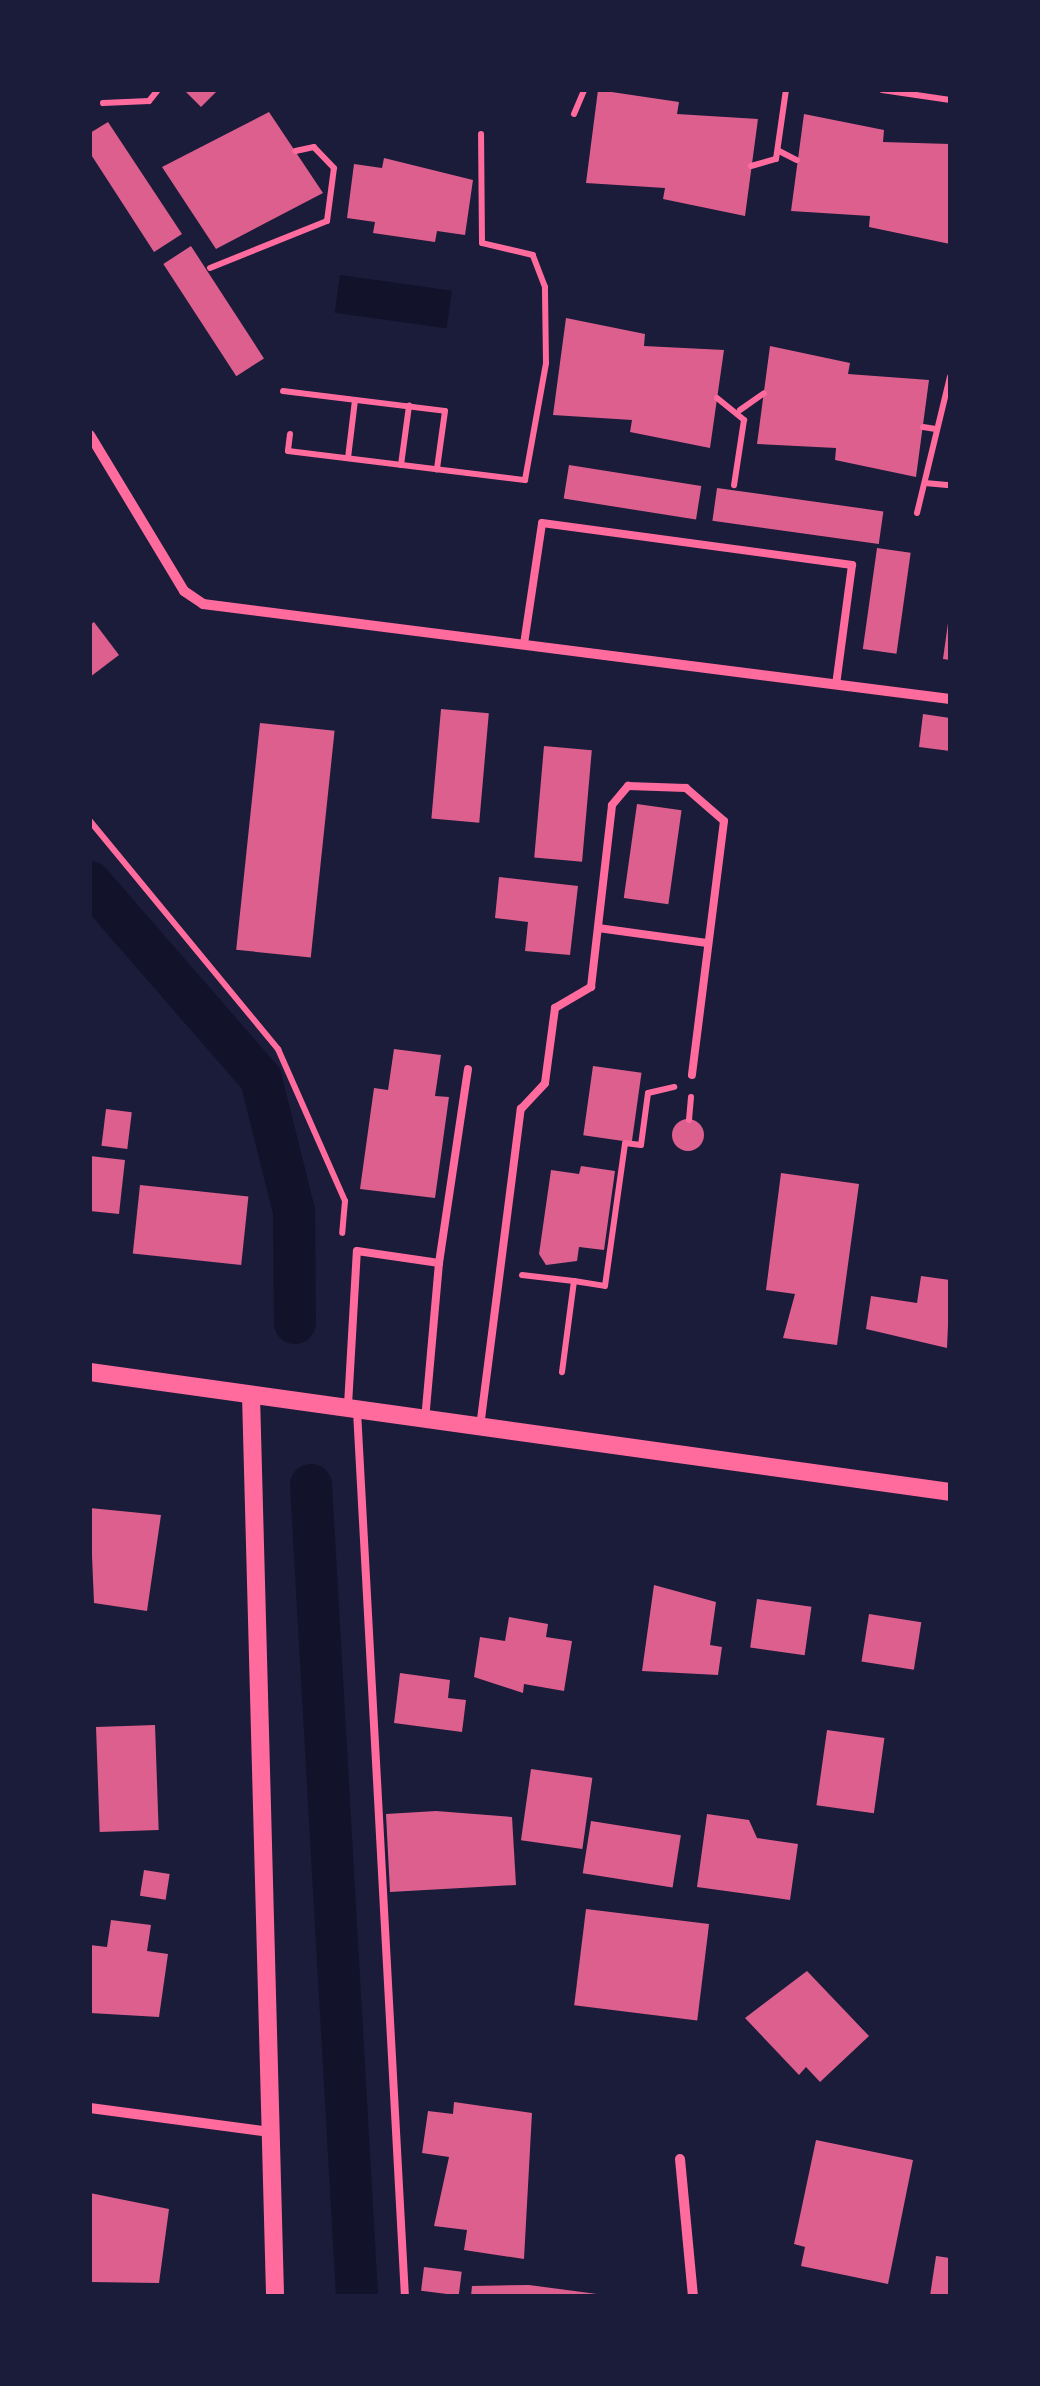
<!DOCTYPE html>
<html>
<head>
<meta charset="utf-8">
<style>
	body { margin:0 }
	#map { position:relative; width:1040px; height:2386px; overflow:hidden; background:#1b1b3a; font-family:"Fira Sans Condensed",sans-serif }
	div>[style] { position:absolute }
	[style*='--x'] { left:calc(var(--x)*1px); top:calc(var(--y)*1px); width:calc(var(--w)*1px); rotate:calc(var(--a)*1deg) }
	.water>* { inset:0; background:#12122b; transform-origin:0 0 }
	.canal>* { height:42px; margin:-21px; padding:0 21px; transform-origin:21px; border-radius:21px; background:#12122b }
	.building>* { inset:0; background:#dd5f8e; transform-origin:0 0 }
	.round { border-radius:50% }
	.path>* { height:6px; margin:-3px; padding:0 3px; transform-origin:3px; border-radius:3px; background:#ff6b9d }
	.service>* { height:8px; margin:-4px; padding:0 4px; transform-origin:4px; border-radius:4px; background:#ff6b9d }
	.minor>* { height:10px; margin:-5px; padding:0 5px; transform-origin:5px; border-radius:5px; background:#ff6b9d }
	.tertiary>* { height:18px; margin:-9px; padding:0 9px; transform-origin:9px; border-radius:9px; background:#ff6b9d }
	span { translate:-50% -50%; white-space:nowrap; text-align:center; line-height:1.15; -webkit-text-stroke:8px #1b1b3a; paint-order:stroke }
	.frame { position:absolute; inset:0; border:92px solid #1b1b3a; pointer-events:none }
</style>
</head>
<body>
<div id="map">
	<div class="water">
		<div style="left:340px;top:275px;width:113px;height:38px;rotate:8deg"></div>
	</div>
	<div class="canal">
		<div style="--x:90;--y:882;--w:261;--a:49"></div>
		<div style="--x:261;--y:1079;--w:136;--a:76"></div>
		<div style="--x:294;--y:1211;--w:112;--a:89.5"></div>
		<div style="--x:311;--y:1485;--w:812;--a:86.75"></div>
	</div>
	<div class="building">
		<div style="clip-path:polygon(184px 90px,218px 90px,201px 107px)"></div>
		<div style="clip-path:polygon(598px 90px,679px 102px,677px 114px,758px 119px,745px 216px,663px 199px,665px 188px,586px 183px)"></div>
		<div style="clip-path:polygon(269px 112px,323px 193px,216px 249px,162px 167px)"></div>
		<div style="clip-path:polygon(804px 114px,884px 130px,883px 142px,950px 144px,950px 244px,869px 227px,870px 216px,791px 211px)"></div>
		<div style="clip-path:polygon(108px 122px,182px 234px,154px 252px,90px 153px,90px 133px)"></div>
		<div style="clip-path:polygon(384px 158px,473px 180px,465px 235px,437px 231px,435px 242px,373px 233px,375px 222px,347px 218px,354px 164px,382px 168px)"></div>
		<div style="left:191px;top:246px;width:134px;height:33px;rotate:57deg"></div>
		<div style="clip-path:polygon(566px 318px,645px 334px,644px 346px,724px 350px,710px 448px,630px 432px,632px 420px,553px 415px)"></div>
		<div style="clip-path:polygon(770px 346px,850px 363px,848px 374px,929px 380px,916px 477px,835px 460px,836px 448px,757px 444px)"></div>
		<div style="left:569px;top:465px;width:134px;height:34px;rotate:9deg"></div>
		<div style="left:717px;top:488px;width:168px;height:33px;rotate:8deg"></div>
		<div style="left:877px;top:548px;width:34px;height:102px;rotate:8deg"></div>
		<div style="clip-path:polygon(94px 622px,119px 655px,90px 677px,90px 625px)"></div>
		<div style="clip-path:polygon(948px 623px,950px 623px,950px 660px,943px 659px)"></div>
		<div style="left:441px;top:709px;width:48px;height:110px;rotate:5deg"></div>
		<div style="clip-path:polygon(923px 714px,950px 718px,950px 751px,919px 747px)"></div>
		<div style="left:260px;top:723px;width:75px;height:228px;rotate:6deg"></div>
		<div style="left:544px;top:746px;width:48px;height:112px;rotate:5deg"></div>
		<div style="left:637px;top:804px;width:45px;height:95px;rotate:8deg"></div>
		<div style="clip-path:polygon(499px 877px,578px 886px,570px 955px,525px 951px,528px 922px,495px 918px)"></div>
		<div style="clip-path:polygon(394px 1049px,441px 1055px,435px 1096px,449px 1097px,435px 1198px,360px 1189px,374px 1088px,388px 1090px)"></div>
		<div style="left:593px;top:1066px;width:49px;height:70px;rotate:8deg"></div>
		<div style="left:106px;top:1109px;width:26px;height:37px;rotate:7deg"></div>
		<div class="round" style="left:672px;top:1119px;width:32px;height:32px"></div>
		<div style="clip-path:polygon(90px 1156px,125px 1160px,119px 1214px,90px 1211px)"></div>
		<div style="clip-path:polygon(581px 1166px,615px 1171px,604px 1250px,579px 1247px,577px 1261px,546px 1265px,539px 1254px,551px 1170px,579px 1174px)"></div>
		<div style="clip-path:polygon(781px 1173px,859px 1184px,837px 1345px,783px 1338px,795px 1294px,766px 1290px)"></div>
		<div style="left:140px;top:1185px;width:109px;height:69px;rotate:6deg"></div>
		<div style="clip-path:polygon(921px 1276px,950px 1280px,947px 1348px,866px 1329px,871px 1296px,917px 1303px)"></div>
		<div style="clip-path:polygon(90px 1508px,161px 1515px,147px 1611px,94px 1603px)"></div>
		<div style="clip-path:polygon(654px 1585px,716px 1602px,710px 1645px,722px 1647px,718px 1675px,642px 1671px)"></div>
		<div style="left:757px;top:1599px;width:55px;height:49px;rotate:8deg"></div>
		<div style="left:869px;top:1614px;width:53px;height:48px;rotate:9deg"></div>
		<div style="clip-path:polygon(509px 1617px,548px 1624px,546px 1637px,572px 1641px,564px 1691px,524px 1684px,523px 1693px,474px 1677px,480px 1637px,505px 1641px)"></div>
		<div style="clip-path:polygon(400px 1673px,450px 1680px,448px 1698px,466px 1700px,462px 1732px,394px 1723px)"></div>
		<div style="left:155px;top:1725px;width:105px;height:59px;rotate:88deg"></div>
		<div style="left:827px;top:1730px;width:58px;height:76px;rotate:8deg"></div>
		<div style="left:531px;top:1769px;width:62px;height:72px;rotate:8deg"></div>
		<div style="clip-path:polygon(436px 1811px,512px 1817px,516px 1885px,390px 1892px,386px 1814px)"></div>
		<div style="clip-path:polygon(707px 1814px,749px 1820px,757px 1838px,798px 1844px,790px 1900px,697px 1887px)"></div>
		<div style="left:591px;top:1821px;width:91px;height:53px;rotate:9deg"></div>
		<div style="left:144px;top:1870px;width:26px;height:26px;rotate:9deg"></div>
		<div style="left:586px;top:1909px;width:124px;height:97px;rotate:7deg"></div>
		<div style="clip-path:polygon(111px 1920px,151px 1925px,147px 1951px,168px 1954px,159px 2017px,90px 2013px,90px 1945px,107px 1947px)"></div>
		<div style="clip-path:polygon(807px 1971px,869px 2036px,820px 2082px,806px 2067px,799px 2075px,745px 2018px)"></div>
		<div style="clip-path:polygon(454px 2102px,532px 2113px,524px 2259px,464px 2250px,467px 2230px,434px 2226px,449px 2157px,422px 2153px,428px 2111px,453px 2114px)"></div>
		<div style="clip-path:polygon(816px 2140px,913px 2160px,888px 2284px,801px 2266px,805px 2247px,794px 2244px)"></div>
		<div style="clip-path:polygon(90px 2193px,169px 2209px,159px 2283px,90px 2282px)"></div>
		<div style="clip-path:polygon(936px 2256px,950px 2258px,950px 2296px,930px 2296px)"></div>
		<div style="left:424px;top:2267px;width:38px;height:24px;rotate:7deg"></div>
		<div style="clip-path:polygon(529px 2285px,597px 2294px,597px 2296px,471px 2296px,472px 2286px)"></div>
	</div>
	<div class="path">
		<div style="--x:882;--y:90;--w:69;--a:8.4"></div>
		<div style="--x:103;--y:103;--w:46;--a:-2.5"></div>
		<div style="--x:149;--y:101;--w:14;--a:-51"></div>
		<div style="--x:574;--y:114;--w:26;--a:-67"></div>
		<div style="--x:779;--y:151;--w:20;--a:27"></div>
		<div style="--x:751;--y:166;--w:26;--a:-16"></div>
		<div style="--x:776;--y:159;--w:70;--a:-81.8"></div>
		<div style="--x:210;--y:268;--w:126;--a:-21.9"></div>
		<div style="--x:327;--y:221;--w:53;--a:-82.5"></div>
		<div style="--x:334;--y:168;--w:29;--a:-134"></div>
		<div style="--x:314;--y:147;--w:19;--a:168"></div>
		<div style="--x:283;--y:391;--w:163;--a:7"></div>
		<div style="--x:445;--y:411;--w:59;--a:97.9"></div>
		<div style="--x:717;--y:398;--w:35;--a:39"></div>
		<div style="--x:744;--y:420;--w:66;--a:98.7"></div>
		<div style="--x:740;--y:410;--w:29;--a:-35"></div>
		<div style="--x:923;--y:427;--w:13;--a:9"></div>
		<div style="--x:290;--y:434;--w:17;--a:97"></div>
		<div style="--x:288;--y:451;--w:239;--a:7"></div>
		<div style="--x:525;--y:480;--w:119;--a:-79.8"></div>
		<div style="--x:546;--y:363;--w:76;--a:-90.8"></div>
		<div style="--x:545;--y:287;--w:34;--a:-111"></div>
		<div style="--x:533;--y:255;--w:52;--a:-166.8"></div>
		<div style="--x:482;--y:243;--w:109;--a:-90.5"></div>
		<div style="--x:348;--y:458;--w:58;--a:-83.1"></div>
		<div style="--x:401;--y:465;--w:60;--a:-82.3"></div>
		<div style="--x:925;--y:483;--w:25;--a:5"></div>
		<div style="--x:917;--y:513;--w:140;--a:-76.4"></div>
		<div style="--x:90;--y:821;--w:296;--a:50.5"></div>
		<div style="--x:278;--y:1049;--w:166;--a:66.2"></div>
		<div style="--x:345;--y:1201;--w:32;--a:95"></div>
		<div style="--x:689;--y:1120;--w:23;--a:-85"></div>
		<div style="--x:522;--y:1275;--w:52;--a:6.6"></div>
		<div style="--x:574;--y:1281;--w:92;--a:97.5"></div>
		<div style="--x:574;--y:1281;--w:31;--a:9"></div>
		<div style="--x:605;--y:1286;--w:144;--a:-82"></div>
		<div style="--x:625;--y:1143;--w:16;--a:7"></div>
		<div style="--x:641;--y:1145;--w:52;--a:-82.3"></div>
		<div style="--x:648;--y:1093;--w:27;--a:-13"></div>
	</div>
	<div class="service">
		<div style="--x:524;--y:644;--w:122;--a:-81.5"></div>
		<div style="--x:542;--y:523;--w:313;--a:7.7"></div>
		<div style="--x:852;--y:565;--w:121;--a:97.6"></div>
		<div style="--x:598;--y:928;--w:110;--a:7.8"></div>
		<div style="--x:439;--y:1263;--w:196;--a:-81.5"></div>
		<div style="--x:348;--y:1405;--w:154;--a:-86.7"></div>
		<div style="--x:357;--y:1251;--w:83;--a:8.3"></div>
		<div style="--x:439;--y:1263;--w:158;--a:95.1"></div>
		<div style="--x:357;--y:1411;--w:886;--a:86.9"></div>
		<div style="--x:480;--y:1427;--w:321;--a:-82.7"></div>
		<div style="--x:521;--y:1109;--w:35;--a:-47"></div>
		<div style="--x:545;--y:1083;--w:76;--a:-82.4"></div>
		<div style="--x:555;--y:1008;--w:42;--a:-30.3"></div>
		<div style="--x:591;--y:987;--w:183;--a:-83.4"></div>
		<div style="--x:612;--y:805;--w:25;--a:-50"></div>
		<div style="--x:628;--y:786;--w:58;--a:2"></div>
		<div style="--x:686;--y:788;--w:50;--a:41"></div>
		<div style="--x:724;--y:821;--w:256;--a:97.2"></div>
	</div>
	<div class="minor">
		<div style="--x:90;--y:435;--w:182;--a:58.9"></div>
		<div style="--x:184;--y:591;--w:23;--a:34"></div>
		<div style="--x:203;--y:604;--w:753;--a:7.25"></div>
		<div style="--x:90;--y:2108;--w:182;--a:7.6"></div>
		<div style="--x:680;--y:2159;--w:138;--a:84.6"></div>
	</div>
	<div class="tertiary">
		<div style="--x:90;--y:1372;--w:868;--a:7.94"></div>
		<div style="--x:251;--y:1395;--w:901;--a:88.47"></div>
	</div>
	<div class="frame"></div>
</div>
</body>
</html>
